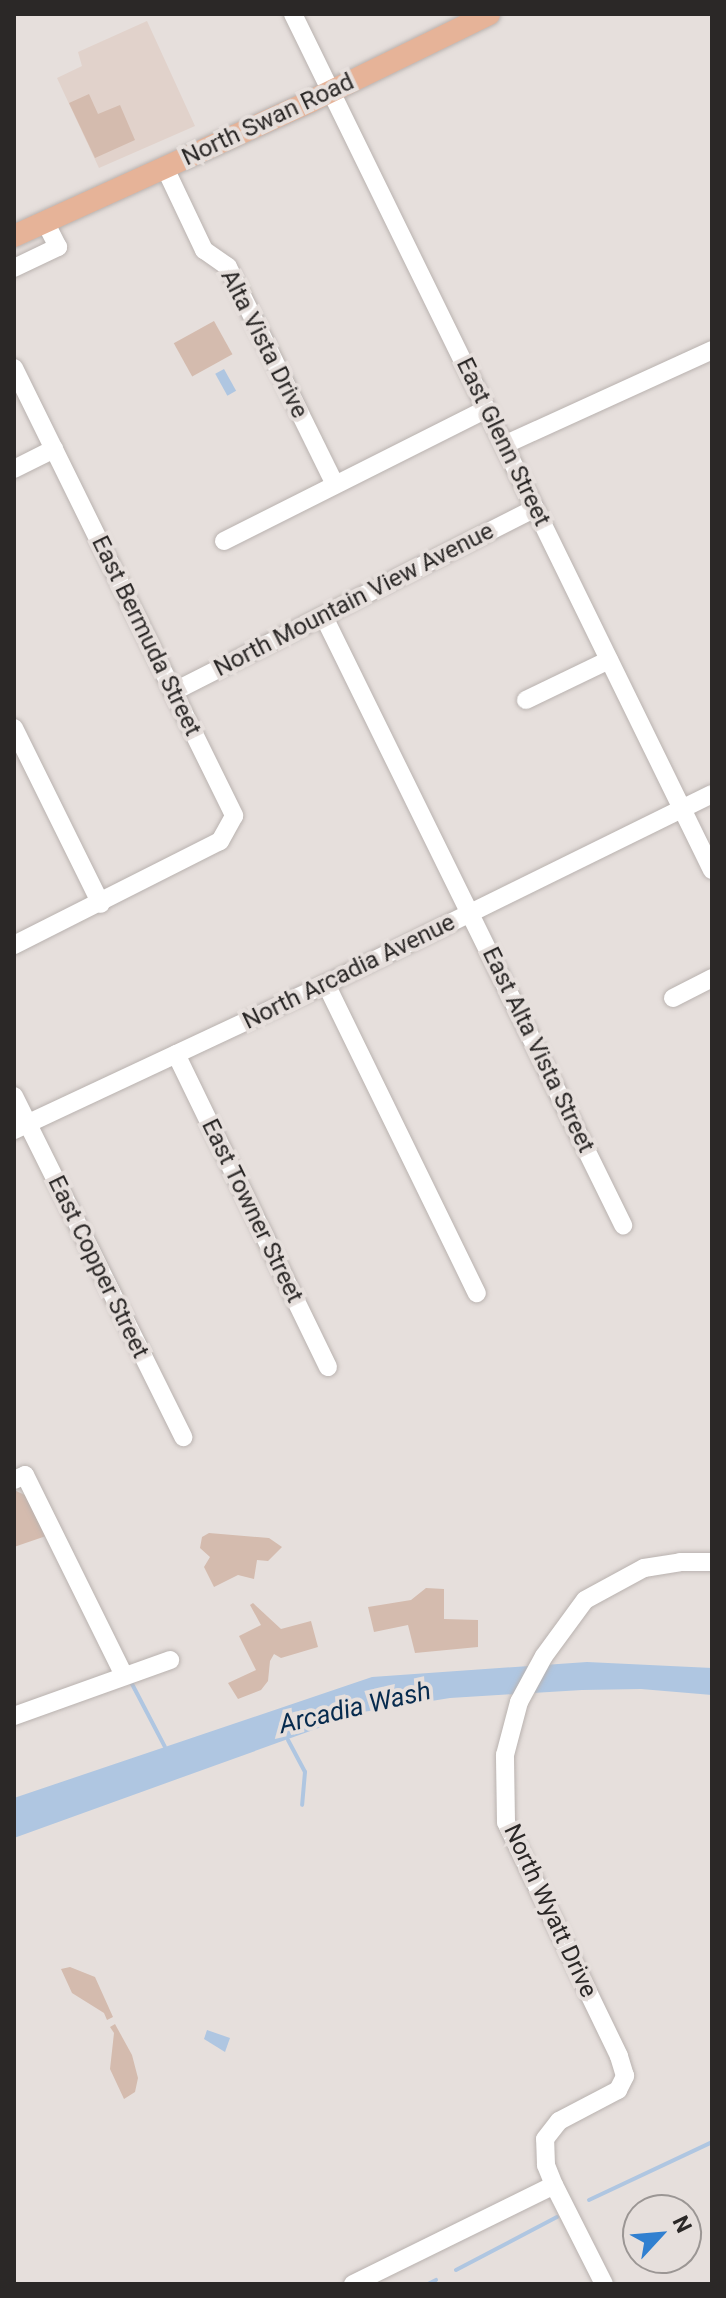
<!DOCTYPE html>
<html>
<head>
<meta charset="utf-8">
<style>
	body { margin:0 }
	#map { position:relative; width:726px; height:2298px; overflow:hidden; background:#e6dfdc; font-family:Roboto,sans-serif }
	div>[style] { position:absolute }
	[style*='--x'] { left:calc(var(--x)*1px); top:calc(var(--y)*1px); width:calc(var(--w)*1px); rotate:calc(var(--a)*1deg) }
	.built>* { inset:0; background:#e1d2cb }
	.green>* { inset:0; background:#d4bbae; transform-origin:0 0 }
	.water>* { inset:0; background:#afc6e1; transform-origin:0 0 }
	.stream>* { height:4px; margin:-2px; padding:0 2px; transform-origin:2px; border-radius:2px; background:#afc6e1 }
	.roads { filter:drop-shadow(0 0 2px #b9b2af) drop-shadow(0 0 2px #b9b2af) }
	.minor>* { height:18px; margin:-9px; padding:0 9px; transform-origin:9px; border-radius:9px; background:#fff }
	.major>* { height:22px; margin:-11px; padding:0 11px; transform-origin:11px; border-radius:11px; background:#e6b398 }
	span { translate:-50% -50%; white-space:nowrap; text-align:center; line-height:1.15; -webkit-text-stroke:8px #e6dfdc; paint-order:stroke }
	.street-label { font-size:24px; color:#2b2827 }
	.water-label { font-size:26px; color:#072b4e; font-style:italic }
	.frame { position:absolute; inset:0; border:16px solid #2b2827; pointer-events:none }
	.north { position:absolute; left:622px; top:2194px; width:80px; height:80px; box-sizing:border-box; background:#e6dfdc; border:2px solid #9b9694; border-radius:50%; rotate:64deg; font-size:22px; font-weight:700; line-height:32px; text-align:center; color:#2b2827 }
	.north::after { content:''; display:block; margin:auto; width:28px; height:36px; background:#3180d0; clip-path:polygon(50% 0,100% 100%,50% 72%,0 100%) }
</style>
</head>
<body>
<div id="map">
	<div class="built">
		<div style="clip-path:polygon(147px 21px,195px 126px,99px 168px,57px 78px,82px 66px,78px 52px)"></div>
	</div>
	<div class="green">
		<div style="clip-path:polygon(89px 94px,98px 114px,120px 105px,135px 140px,95px 158px,69px 103px)"></div>
		<div style="left:214px;top:321px;width:38px;height:46px;rotate:61deg"></div>
		<div style="clip-path:polygon(14px 1490px,27px 1496px,46px 1536px,14px 1547px)"></div>
		<div style="clip-path:polygon(209px 1533px,269px 1538px,282px 1547px,268px 1561px,257px 1560px,254px 1579px,238px 1575px,214px 1587px,204px 1567px,210px 1557px,200px 1548px,202px 1537px)"></div>
		<div style="clip-path:polygon(426px 1588px,444px 1589px,444px 1619px,478px 1620px,478px 1647px,415px 1653px,408px 1625px,374px 1632px,368px 1607px,411px 1600px)"></div>
		<div style="clip-path:polygon(253px 1603px,281px 1629px,311px 1621px,318px 1647px,281px 1658px,274px 1654px,270px 1661px,268px 1681px,261px 1690px,238px 1699px,228px 1683px,256px 1670px,239px 1636px,261px 1625px,250px 1605px)"></div>
		<div style="clip-path:polygon(70px 1967px,95px 1977px,113px 2017px,107px 2020px,104px 2013px,72px 1993px,61px 1969px)"></div>
		<div style="clip-path:polygon(115px 2024px,132px 2055px,138px 2078px,135px 2092px,124px 2099px,110px 2069px,114px 2033px,110px 2027px)"></div>
	</div>
	<div class="water">
		<div style="left:224px;top:369px;width:25px;height:10px;rotate:61deg"></div>
		<div style="clip-path:polygon(587px 1662px,712px 1668px,712px 1695px,641px 1689px,582px 1690px,450px 1698px,363px 1712px,14px 1838px,14px 1798px,372px 1677px)"></div>
		<div style="clip-path:polygon(207px 2030px,230px 2038px,225px 2052px,204px 2039px)"></div>
	</div>
	<div class="stream">
		<div style="--x:131;--y:1682;--w:73;--a:62.4"></div>
		<div style="--x:288;--y:1740;--w:36;--a:62"></div>
		<div style="--x:305;--y:1772;--w:33;--a:95"></div>
		<div style="--x:589;--y:2200;--w:136;--a:-25.2"></div>
		<div style="--x:456;--y:2270;--w:114;--a:-27.7"></div>
		<div style="--x:428;--y:2284;--w:9;--a:-27"></div>
	</div>
	<div class="roads">
		<div class="minor">
			<div style="--x:293;--y:14;--w:953;--a:63.92"></div>
			<div style="--x:165;--y:168;--w:91;--a:64.6"></div>
			<div style="--x:204;--y:250;--w:29;--a:35"></div>
			<div style="--x:228;--y:267;--w:242;--a:63.8"></div>
			<div style="--x:14;--y:268;--w:49;--a:-25.5"></div>
			<div style="--x:58;--y:247;--w:28;--a:-117"></div>
			<div style="--x:14;--y:368;--w:499;--a:63.8"></div>
			<div style="--x:234;--y:816;--w:29;--a:119"></div>
			<div style="--x:220;--y:841;--w:231;--a:153.2"></div>
			<div style="--x:504;--y:445;--w:229;--a:-24.5"></div>
			<div style="--x:14;--y:469;--w:45;--a:-26.6"></div>
			<div style="--x:224;--y:541;--w:293;--a:-26.7"></div>
			<div style="--x:324;--y:617;--w:678;--a:63.81"></div>
			<div style="--x:173;--y:692;--w:406;--a:-26.9"></div>
			<div style="--x:526;--y:700;--w:92;--a:-25.7"></div>
			<div style="--x:14;--y:728;--w:196;--a:63.7"></div>
			<div style="--x:326;--y:984;--w:344;--a:64"></div>
			<div style="--x:673;--y:998;--w:44;--a:-27.1"></div>
			<div style="--x:176;--y:1054;--w:348;--a:64.1"></div>
			<div style="--x:14;--y:1096;--w:381;--a:63.6"></div>
			<div style="--x:14;--y:1130;--w:344;--a:-25.1"></div>
			<div style="--x:326;--y:984;--w:430;--a:-26.2"></div>
			<div style="--x:14;--y:1480;--w:12;--a:-24"></div>
			<div style="--x:25;--y:1475;--w:223;--a:63.7"></div>
			<div style="--x:14;--y:1716;--w:166;--a:-19.7"></div>
			<div style="--x:353;--y:2284;--w:224;--a:-26.2"></div>
			<div style="--x:604;--y:2284;--w:111;--a:-116.8"></div>
			<div style="--x:554;--y:2185;--w:22;--a:-112"></div>
			<div style="--x:546;--y:2165;--w:26;--a:-92"></div>
			<div style="--x:545;--y:2139;--w:23;--a:-52"></div>
			<div style="--x:559;--y:2121;--w:67;--a:-27.7"></div>
			<div style="--x:618;--y:2090;--w:16;--a:-63"></div>
			<div style="--x:625;--y:2076;--w:21;--a:-107"></div>
			<div style="--x:619;--y:2056;--w:260;--a:-115.8"></div>
			<div style="--x:506;--y:1822;--w:67;--a:-90.9"></div>
			<div style="--x:505;--y:1755;--w:55;--a:-75.2"></div>
			<div style="--x:519;--y:1702;--w:52;--a:-61.5"></div>
			<div style="--x:544;--y:1656;--w:69;--a:-53.8"></div>
			<div style="--x:585;--y:1600;--w:67;--a:-28.5"></div>
			<div style="--x:644;--y:1568;--w:36;--a:-9"></div>
			<div style="--x:680;--y:1562;--w:32;--a:0"></div>
		</div>
		<div class="major">
			<div style="--x:14;--y:236;--w:326;--a:-24.4"></div>
			<div style="--x:311;--y:101;--w:198;--a:-26"></div>
		</div>
	</div>
	<div class="street-label">
		<span style="left:268px;top:120px;rotate:-25deg">North Swan Road</span>
		<span style="left:264px;top:344px;rotate:63deg">Alta Vista Drive</span>
		<span style="left:503px;top:442px;rotate:64deg">East Glenn Street</span>
		<span style="left:354px;top:600px;rotate:-27deg">North Mountain View Avenue</span>
		<span style="left:146px;top:636px;rotate:64deg">East Bermuda Street</span>
		<span style="left:349px;top:972px;rotate:-26deg">North Arcadia Avenue</span>
		<span style="left:538px;top:1050px;rotate:64deg">East Alta Vista Street</span>
		<span style="left:252px;top:1211px;rotate:64deg">East Towner Street</span>
		<span style="left:98px;top:1267px;rotate:64deg">East Copper Street</span>
		<span style="left:550px;top:1911px;rotate:65deg">North Wyatt Drive</span>
	</div>
	<div class="water-label">
		<span style="left:355px;top:1708px;rotate:-13deg">Arcadia Wash</span>
	</div>
	<div class="frame"></div>
	<div class="north">N</div>
</div>
</body>
</html>
